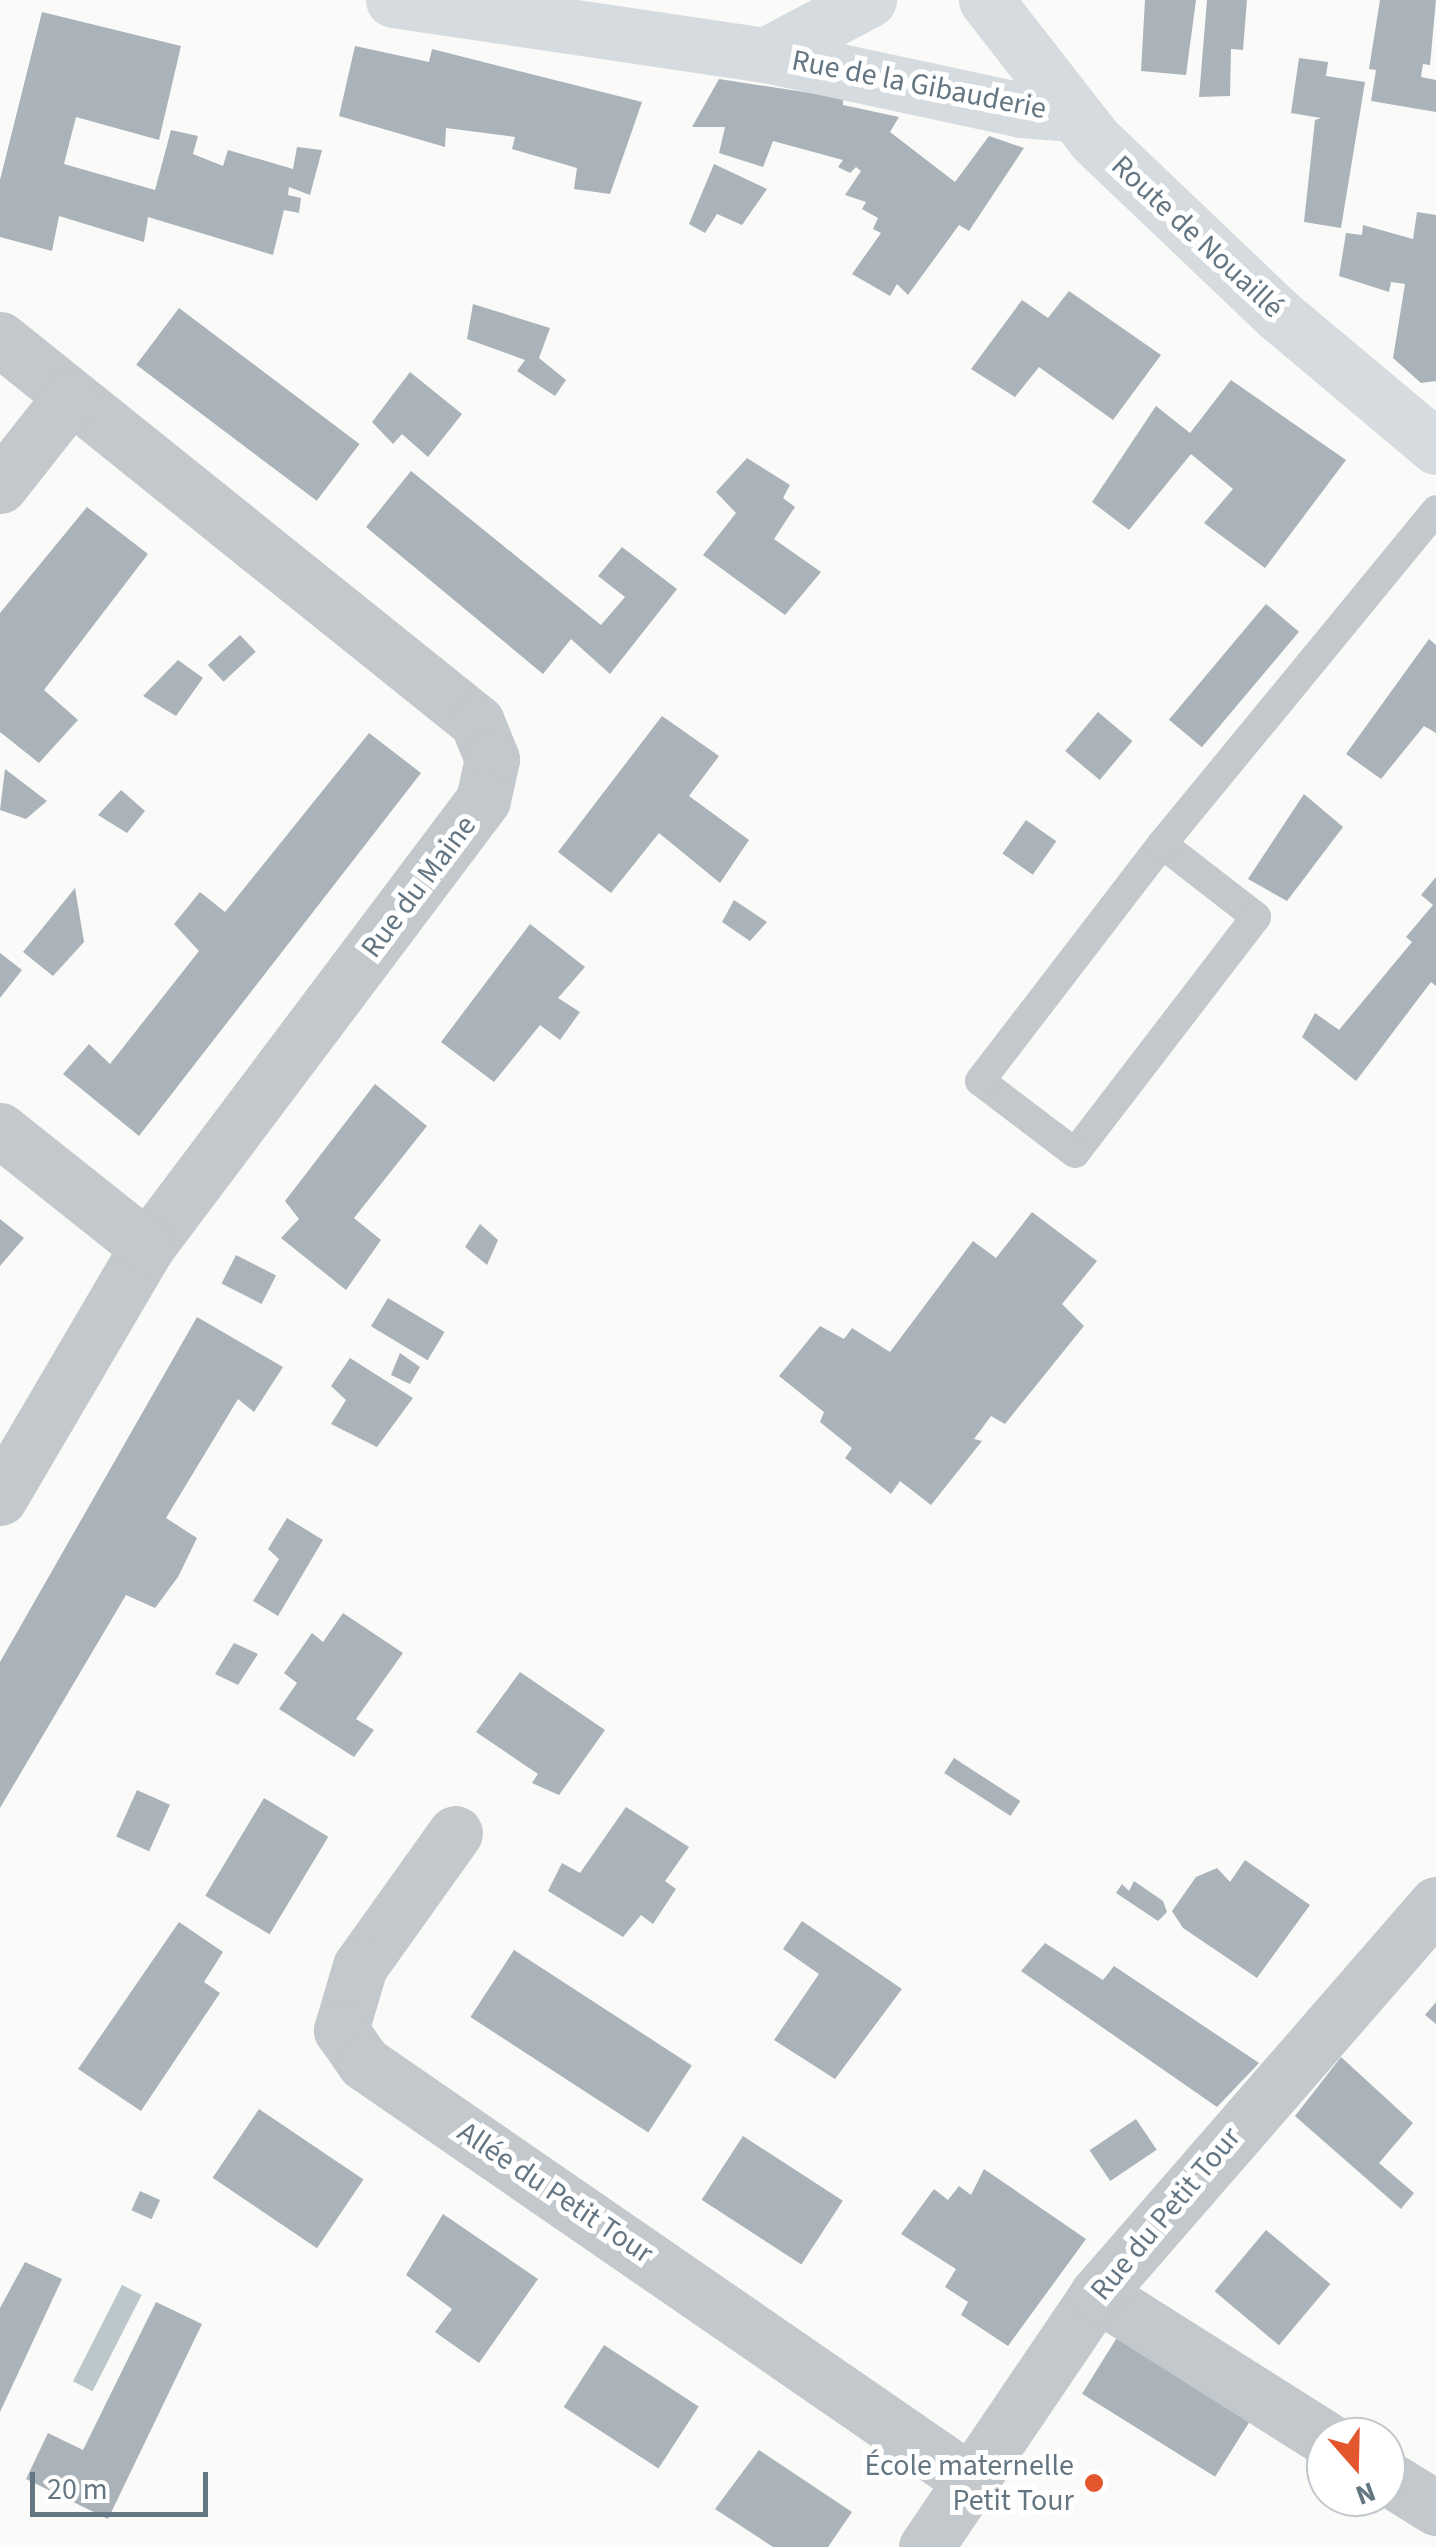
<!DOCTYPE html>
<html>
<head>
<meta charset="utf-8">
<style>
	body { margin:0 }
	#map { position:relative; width:1436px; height:2547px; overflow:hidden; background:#fafaf8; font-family:"Source Sans 3",sans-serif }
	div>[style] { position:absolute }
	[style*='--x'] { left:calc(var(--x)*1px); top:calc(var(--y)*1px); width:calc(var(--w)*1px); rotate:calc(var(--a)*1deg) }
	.water>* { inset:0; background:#bbc7cb; transform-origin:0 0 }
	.building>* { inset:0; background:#aab3b9; transform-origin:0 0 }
	.lane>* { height:30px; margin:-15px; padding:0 15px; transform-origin:15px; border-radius:15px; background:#c3c8cc }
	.street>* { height:55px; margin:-27.5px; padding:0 27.5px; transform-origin:27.5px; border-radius:27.5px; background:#c3c8cc }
	.secondary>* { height:55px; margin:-27.5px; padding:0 27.5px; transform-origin:27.5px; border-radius:27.5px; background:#d6dbdf }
	.dots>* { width:28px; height:28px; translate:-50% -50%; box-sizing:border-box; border:5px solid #fff; border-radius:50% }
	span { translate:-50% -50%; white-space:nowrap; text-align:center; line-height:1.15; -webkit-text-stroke:10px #fff; paint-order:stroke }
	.street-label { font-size:30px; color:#657683 }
	.poi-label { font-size:30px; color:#657683 }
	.right { translate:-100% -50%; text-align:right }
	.north { position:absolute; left:1306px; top:2417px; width:100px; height:100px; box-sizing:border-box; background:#fff; border:2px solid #c1c8cd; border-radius:50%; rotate:160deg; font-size:28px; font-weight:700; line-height:40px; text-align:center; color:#657683 }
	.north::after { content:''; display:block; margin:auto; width:35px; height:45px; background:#e4572e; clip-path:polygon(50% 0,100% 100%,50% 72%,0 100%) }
	.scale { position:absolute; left:30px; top:2472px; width:178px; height:45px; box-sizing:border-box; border:5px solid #657683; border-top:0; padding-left:12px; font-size:30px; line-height:35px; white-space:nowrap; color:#657683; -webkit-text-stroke:8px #fff; paint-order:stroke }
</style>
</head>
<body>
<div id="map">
	<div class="water">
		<div style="left:122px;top:2285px;width:22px;height:108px;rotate:27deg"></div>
	</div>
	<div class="building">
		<div style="clip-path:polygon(1145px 0,1196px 0,1186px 75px,1141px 71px)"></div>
		<div style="clip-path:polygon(1207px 0,1247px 0,1243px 50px,1231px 49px,1230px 96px,1199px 97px)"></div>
		<div style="clip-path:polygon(1380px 0,1436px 0,1430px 65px,1423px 64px,1421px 77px,1436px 80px,1436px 112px,1371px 101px,1376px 70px,1369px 69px)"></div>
		<div style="clip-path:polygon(42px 12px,181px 46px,159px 140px,76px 117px,64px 164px,155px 190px,171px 130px,198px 136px,193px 154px,223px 166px,228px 150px,293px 169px,297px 147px,322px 150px,310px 195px,289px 187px,288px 195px,301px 198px,299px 213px,284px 210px,273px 255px,148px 217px,144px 242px,59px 216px,52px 251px,0 237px,0 180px)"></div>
		<div style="clip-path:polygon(355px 46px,429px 62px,432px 49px,642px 102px,610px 194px,574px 189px,577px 168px,512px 149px,515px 137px,446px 128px,445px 147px,339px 116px)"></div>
		<div style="clip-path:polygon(1299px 58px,1328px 62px,1326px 76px,1365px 82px,1341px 228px,1304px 222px,1315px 120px,1321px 118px,1291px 113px)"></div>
		<div style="clip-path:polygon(719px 79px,843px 98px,843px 105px,899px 117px,890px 132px,955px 182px,989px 136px,1024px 148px,969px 231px,959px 225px,908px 295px,897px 284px,890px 296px,852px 274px,881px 233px,873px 229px,878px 218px,862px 209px,866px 202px,845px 195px,861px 171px,856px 167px,850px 173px,838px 167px,843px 160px,773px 141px,763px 167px,719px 153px,725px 127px,692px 127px)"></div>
		<div style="clip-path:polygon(714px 164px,767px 189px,742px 225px,717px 214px,705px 233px,689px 224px)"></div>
		<div style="clip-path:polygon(1417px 212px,1436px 215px,1436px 381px,1421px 383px,1393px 358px,1405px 284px,1391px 282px,1389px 292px,1339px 276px,1346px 233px,1362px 235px,1363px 225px,1413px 239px)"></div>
		<div style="clip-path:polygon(1069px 291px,1161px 355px,1113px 420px,1039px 367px,1015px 397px,971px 369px,1022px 300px,1048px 318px)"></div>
		<div style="clip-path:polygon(473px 304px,550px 328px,539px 358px,566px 380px,555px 396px,517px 371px,525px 360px,467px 339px)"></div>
		<div style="left:179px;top:308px;width:226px;height:71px;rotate:37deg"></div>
		<div style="clip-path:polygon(410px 372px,462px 414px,428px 457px,402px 434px,393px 444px,372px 422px)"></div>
		<div style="clip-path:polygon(1231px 380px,1346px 460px,1265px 568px,1204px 523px,1233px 489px,1191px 454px,1129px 530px,1092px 502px,1156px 406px,1190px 433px)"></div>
		<div style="clip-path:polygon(747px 458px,790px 485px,783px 498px,795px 507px,774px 539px,821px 572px,785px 615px,703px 555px,736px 513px,716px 492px)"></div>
		<div style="clip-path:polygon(411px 471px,601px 625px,625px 597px,598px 576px,622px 547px,677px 589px,610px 674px,571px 639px,543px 674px,366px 527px)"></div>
		<div style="clip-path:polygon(87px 507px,148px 554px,44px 690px,78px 720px,39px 763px,0 732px,0 613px)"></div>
		<div style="left:1266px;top:604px;width:43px;height:151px;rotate:40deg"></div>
		<div style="left:240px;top:635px;width:23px;height:44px;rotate:47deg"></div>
		<div style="clip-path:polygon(1429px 639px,1436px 645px,1436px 733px,1424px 726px,1381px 779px,1346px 754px)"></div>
		<div style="clip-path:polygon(178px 660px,203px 678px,176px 716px,143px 696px)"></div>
		<div style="left:1098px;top:712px;width:45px;height:51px;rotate:40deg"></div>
		<div style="clip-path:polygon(662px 716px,719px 756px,689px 796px,749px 840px,720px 883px,659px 833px,611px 893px,558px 852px)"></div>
		<div style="clip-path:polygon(369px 733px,421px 773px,139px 1136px,63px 1074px,89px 1044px,110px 1064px,199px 951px,174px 924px,200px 892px,225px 912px)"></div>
		<div style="clip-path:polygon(5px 769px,47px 801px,26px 819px,0 810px)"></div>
		<div style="clip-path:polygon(121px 790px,145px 811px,127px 833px,98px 815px)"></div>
		<div style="clip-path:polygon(1304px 794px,1343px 827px,1287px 901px,1248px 879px)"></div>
		<div style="left:1026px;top:820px;width:37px;height:41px;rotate:35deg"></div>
		<div style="clip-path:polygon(1436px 877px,1436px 986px,1431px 982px,1356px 1081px,1302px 1037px,1315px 1013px,1339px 1030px,1412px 942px,1406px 937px,1433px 905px,1421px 895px)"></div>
		<div style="clip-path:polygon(75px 888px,84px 942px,53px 976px,23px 952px)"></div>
		<div style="clip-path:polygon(734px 900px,767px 922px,750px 941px,722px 922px)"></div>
		<div style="clip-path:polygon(530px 924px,585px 967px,558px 998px,580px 1012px,560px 1040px,540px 1025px,494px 1082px,441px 1042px)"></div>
		<div style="clip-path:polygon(0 953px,22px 970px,0 998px)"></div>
		<div style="clip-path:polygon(375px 1084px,427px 1126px,354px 1218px,381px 1240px,346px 1290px,281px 1238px,299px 1219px,285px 1201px)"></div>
		<div style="clip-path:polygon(1032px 1212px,1097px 1261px,1062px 1304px,1084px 1326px,1005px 1424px,991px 1416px,974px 1439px,982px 1441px,931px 1505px,900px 1481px,891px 1494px,845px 1458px,852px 1448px,820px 1422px,824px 1412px,779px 1376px,820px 1326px,844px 1339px,852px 1328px,890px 1352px,973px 1241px,996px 1258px)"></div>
		<div style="clip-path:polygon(0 1219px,24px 1238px,0 1266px)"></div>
		<div style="clip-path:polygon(480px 1224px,498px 1240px,487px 1265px,465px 1247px)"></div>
		<div style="left:236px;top:1255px;width:45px;height:32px;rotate:27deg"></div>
		<div style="left:388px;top:1298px;width:66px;height:33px;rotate:31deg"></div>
		<div style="clip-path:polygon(197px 1317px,283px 1367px,254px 1412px,238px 1399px,166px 1518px,197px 1538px,178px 1577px,155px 1608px,126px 1595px,0 1808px,0 1662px)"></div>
		<div style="clip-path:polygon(400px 1353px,420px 1367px,410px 1384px,391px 1375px)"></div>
		<div style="clip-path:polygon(350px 1358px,413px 1398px,377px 1447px,331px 1424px,346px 1400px,331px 1386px)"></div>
		<div style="clip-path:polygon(287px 1518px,323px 1540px,278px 1616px,253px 1601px,279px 1559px,268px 1549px)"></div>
		<div style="clip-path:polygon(343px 1613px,403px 1653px,356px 1719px,374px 1730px,354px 1757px,279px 1709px,297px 1683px,284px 1673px,312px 1633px,323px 1642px)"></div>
		<div style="clip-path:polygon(234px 1643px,258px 1654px,238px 1685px,215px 1674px)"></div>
		<div style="clip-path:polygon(520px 1672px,605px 1730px,559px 1795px,532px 1783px,538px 1774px,476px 1732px)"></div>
		<div style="left:954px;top:1758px;width:79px;height:18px;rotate:33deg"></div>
		<div style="left:137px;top:1790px;width:36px;height:51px;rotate:24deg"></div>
		<div style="left:264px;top:1798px;width:75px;height:114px;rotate:31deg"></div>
		<div style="clip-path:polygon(626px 1807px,689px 1847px,665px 1881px,676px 1889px,653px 1924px,641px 1915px,623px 1937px,548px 1891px,562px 1863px,580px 1873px)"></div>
		<div style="clip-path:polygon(1245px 1860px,1310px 1905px,1257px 1978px,1183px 1928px,1172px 1911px,1196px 1877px,1217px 1868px,1230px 1882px)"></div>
		<div style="clip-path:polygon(1134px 1881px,1163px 1901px,1167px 1912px,1158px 1921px,1116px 1893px,1122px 1884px,1129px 1891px)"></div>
		<div style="clip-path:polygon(802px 1921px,902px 1989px,835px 2079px,774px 2040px,819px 1974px,783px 1949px)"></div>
		<div style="clip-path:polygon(179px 1922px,223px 1952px,204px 1982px,220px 1993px,141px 2111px,78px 2069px)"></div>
		<div style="clip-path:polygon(1045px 1943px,1103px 1980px,1114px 1966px,1259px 2063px,1217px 2107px,1021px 1971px)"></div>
		<div style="left:514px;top:1950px;width:212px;height:80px;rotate:33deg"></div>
		<div style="clip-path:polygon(1436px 2002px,1436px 2024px,1425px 2015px)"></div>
		<div style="clip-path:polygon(1341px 2057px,1413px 2123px,1379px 2163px,1414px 2193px,1401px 2209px,1295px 2116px)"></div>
		<div style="left:259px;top:2109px;width:126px;height:83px;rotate:34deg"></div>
		<div style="left:1136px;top:2119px;width:37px;height:56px;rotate:56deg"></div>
		<div style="left:743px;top:2136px;width:119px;height:76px;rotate:33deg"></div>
		<div style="clip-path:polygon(984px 2169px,1086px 2239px,1008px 2346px,961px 2315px,968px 2302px,945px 2287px,956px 2269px,901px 2234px,934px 2189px,948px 2200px,959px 2186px,971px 2195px)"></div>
		<div style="left:140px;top:2191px;width:22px;height:21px;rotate:24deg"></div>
		<div style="clip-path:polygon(443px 2214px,538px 2279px,479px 2363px,435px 2332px,452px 2309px,406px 2275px)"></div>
		<div style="left:1266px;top:2230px;width:84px;height:80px;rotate:40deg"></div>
		<div style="clip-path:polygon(25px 2262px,62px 2279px,0 2412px,0 2308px)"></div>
		<div style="clip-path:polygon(156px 2302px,202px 2324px,108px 2519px,26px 2479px,48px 2433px,83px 2450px)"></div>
		<div style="left:1118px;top:2336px;width:157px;height:68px;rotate:32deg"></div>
		<div style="left:604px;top:2345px;width:113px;height:74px;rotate:33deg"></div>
		<div style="clip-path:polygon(759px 2450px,852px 2512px,828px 2547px,773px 2547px,715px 2509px)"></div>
	</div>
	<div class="lane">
		<div style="--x:1162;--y:844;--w:119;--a:37.8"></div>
		<div style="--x:1256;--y:917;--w:297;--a:127.5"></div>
		<div style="--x:1075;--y:1153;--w:119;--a:-142.8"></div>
		<div style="--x:980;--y:1081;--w:299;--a:-52.5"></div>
		<div style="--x:1162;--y:844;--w:432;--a:-50.6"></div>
	</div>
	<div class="street">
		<div style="--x:0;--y:339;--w:612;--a:38.76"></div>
		<div style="--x:477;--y:722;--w:40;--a:68"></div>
		<div style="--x:492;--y:759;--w:42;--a:102.4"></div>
		<div style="--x:483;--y:800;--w:559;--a:126.93"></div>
		<div style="--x:147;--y:1247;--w:291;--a:120.4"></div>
		<div style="--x:0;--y:486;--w:113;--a:-51.8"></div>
		<div style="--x:0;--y:1130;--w:188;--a:38.5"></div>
		<div style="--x:455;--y:1833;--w:163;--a:125.5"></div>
		<div style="--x:360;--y:1966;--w:67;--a:106.5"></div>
		<div style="--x:341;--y:2030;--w:40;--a:55.1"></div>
		<div style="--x:364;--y:2063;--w:733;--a:34.56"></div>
		<div style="--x:1097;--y:2294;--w:271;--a:32.3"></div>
		<div style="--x:1386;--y:2477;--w:59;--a:31.8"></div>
		<div style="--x:926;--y:2547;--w:305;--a:-55.9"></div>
		<div style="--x:1097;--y:2294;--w:517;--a:-49"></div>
	</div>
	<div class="secondary">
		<div style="--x:393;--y:0;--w:376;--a:8.4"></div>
		<div style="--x:869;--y:0;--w:118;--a:152.1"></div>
		<div style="--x:765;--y:55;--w:262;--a:12.1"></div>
		<div style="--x:1021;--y:110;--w:53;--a:4.3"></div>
		<div style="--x:986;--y:0;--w:177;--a:52.1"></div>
		<div style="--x:1095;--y:140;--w:255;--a:43.6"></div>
		<div style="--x:1280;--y:316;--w:204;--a:40"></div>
	</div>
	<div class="dots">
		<div style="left:1094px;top:2483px;background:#e4572e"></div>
	</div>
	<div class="street-label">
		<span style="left:919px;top:85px;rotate:11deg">Rue de la Gibauderie</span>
		<span style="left:1197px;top:237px;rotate:43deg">Route de Nouaillé</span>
		<span style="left:419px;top:887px;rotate:-53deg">Rue du Maine</span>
		<span style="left:555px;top:2193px;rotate:34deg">Allée du Petit Tour</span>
		<span style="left:1166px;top:2214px;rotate:-50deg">Rue du Petit Tour</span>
	</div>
	<div class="poi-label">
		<span class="right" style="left:1074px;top:2483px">École maternelle<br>Petit Tour</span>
	</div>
	<div class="north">N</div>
	<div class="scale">20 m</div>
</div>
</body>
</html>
